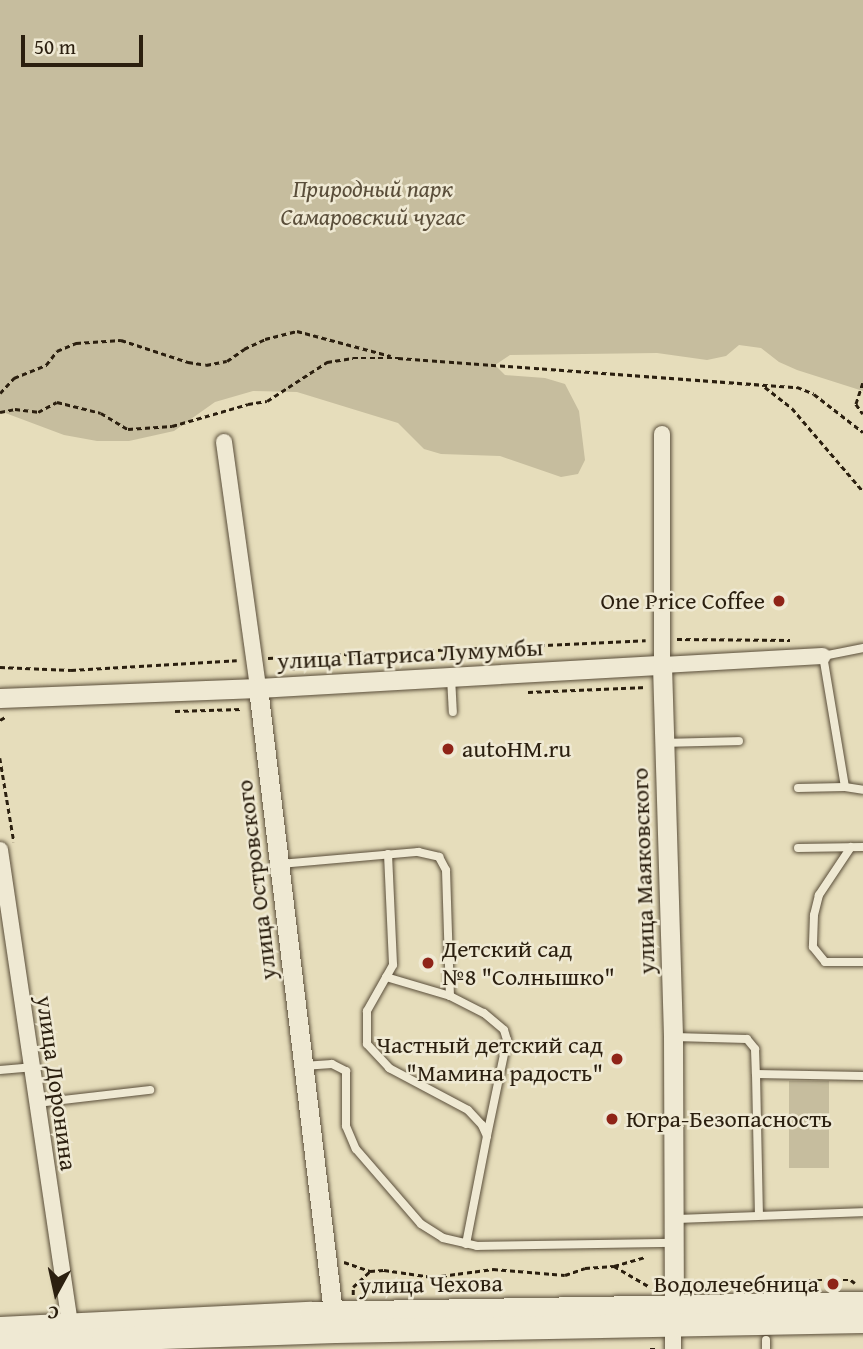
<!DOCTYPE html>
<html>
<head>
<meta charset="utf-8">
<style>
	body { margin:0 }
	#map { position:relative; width:863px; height:1349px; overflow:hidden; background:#e6ddbb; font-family:"Gentium Book Plus",serif }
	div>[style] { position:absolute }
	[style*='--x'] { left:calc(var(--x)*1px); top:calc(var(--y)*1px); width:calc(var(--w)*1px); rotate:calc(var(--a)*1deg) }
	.green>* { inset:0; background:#c6bd9e; transform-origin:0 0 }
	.path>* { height:2.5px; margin-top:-1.25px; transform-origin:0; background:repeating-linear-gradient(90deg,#2b1f0f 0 5px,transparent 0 8.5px) }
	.roads { filter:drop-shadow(0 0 2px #5a4e3a) drop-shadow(0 0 2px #5a4e3a) }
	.service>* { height:8px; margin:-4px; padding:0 4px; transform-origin:4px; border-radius:4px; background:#efe9d3 }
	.minor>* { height:16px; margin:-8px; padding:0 8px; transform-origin:8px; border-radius:8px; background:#efe9d3 }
	.tertiary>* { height:19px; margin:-9.5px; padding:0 9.5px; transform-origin:9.5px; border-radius:9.5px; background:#efe9d3 }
	.secondary>* { height:23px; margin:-11.5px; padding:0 11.5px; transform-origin:11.5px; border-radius:11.5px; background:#efe9d3 }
	.dots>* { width:19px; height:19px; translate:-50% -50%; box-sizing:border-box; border:4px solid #efe9d3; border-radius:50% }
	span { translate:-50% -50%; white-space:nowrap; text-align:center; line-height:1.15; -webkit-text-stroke:5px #efe9d3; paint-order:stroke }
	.park-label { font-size:24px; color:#5a4e3a; font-style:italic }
	.poi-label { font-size:24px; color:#2b1f0f }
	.right { translate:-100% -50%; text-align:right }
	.left { translate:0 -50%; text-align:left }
	.street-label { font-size:24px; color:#2b1f0f }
	.north { position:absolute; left:21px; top:1258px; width:70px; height:70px; -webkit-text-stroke:5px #efe9d3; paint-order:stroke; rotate:188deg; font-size:19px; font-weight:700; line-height:28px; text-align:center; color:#2b1f0f }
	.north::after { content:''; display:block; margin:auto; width:24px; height:32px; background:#2b1f0f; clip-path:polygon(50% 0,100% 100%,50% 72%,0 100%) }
	.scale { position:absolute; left:21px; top:35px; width:122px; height:32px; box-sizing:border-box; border:4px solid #2b1f0f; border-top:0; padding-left:9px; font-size:21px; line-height:24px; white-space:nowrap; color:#2b1f0f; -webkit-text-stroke:5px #efe9d3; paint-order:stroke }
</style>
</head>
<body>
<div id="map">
	<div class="green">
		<div style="clip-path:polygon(0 0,863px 0,863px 391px,797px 370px,779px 362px,761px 348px,739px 345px,726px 356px,707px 360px,657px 353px,510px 355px,495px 365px,505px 375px,545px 378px,565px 384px,579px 411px,585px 460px,578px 474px,561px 477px,500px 456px,441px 454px,424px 449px,398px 423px,297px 392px,253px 391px,215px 402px,174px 431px,129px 441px,97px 441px,64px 435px,0 411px)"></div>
		<div style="left:789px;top:1081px;width:40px;height:87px"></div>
	</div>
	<div class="path">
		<div style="--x:863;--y:383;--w:22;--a:108"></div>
		<div style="--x:856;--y:404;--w:12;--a:55"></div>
		<div style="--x:765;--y:387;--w:34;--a:38"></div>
		<div style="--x:792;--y:408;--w:109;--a:49.5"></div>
		<div style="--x:0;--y:393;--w:21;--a:-47"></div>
		<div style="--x:14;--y:378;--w:35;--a:-22"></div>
		<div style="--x:46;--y:365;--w:18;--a:-52"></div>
		<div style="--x:57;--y:351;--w:21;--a:-23"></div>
		<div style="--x:76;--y:343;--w:45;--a:-3.8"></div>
		<div style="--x:121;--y:340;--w:71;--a:18.2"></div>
		<div style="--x:188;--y:362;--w:18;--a:9"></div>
		<div style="--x:206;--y:365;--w:21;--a:-11"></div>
		<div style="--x:227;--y:361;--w:21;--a:-35"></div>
		<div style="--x:244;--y:349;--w:23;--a:-25"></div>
		<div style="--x:265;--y:339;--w:33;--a:-14"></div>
		<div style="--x:297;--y:331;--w:97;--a:14.9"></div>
		<div style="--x:0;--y:412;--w:15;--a:-11"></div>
		<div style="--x:15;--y:409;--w:23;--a:7"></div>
		<div style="--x:38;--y:412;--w:21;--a:-28"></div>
		<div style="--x:57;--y:402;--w:45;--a:14"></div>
		<div style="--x:101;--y:413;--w:31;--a:31"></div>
		<div style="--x:128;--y:429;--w:44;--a:-3.9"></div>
		<div style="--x:172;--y:426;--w:79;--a:-16.1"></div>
		<div style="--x:248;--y:404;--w:19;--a:-9"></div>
		<div style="--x:267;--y:401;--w:72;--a:-33"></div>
		<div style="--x:327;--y:362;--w:26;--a:-9"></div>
		<div style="--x:353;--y:358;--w:45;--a:0"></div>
		<div style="--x:398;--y:358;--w:400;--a:4.2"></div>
		<div style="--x:797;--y:387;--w:18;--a:22"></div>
		<div style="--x:814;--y:394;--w:62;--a:37.8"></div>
		<div style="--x:677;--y:639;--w:113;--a:0.5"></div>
		<div style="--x:293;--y:657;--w:13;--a:86"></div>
		<div style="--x:268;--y:658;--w:378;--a:-2.7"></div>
		<div style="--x:0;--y:667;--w:71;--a:2.4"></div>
		<div style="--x:71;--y:670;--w:166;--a:-3.4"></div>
		<div style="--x:528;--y:692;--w:119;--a:-2.4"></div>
		<div style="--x:175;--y:711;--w:66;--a:-1.7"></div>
		<div style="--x:0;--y:720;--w:8;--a:-30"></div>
		<div style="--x:0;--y:758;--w:85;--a:80.5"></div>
		<div style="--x:344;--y:1262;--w:28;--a:19"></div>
		<div style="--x:614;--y:1266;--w:32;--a:-16"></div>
		<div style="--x:804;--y:1284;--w:6;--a:-39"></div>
		<div style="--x:809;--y:1280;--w:42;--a:0"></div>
		<div style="--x:851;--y:1280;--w:5;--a:37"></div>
		<div style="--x:353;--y:1295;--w:8;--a:-90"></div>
		<div style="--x:353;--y:1287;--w:23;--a:-43"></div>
		<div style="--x:370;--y:1271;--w:14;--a:-4"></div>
		<div style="--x:384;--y:1270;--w:49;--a:8.1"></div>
		<div style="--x:433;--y:1277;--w:61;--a:-7.6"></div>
		<div style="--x:493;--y:1269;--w:72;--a:4.8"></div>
		<div style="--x:565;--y:1275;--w:21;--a:-19"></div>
		<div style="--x:585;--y:1268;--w:29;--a:-4"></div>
		<div style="--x:614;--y:1266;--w:42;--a:30.3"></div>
		<div style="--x:650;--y:1349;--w:9;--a:0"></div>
	</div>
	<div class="roads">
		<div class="service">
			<div style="--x:451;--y:677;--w:35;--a:87"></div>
			<div style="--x:665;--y:743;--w:74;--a:-1.5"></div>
			<div style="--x:845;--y:787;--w:133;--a:-99.5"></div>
			<div style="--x:823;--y:656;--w:41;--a:-11.3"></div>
			<div style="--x:798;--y:788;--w:47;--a:-1.2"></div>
			<div style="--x:845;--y:787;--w:18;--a:9"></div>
			<div style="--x:851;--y:847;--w:58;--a:123.7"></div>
			<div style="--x:819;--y:895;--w:21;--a:104"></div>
			<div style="--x:814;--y:915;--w:32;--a:92"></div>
			<div style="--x:813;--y:947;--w:19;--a:51"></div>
			<div style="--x:825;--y:962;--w:38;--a:0"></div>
			<div style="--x:798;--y:848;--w:65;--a:-0.9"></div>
			<div style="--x:388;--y:854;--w:111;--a:87.4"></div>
			<div style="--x:393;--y:965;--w:53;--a:119.5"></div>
			<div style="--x:367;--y:1011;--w:33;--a:90"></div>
			<div style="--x:367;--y:1044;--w:33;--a:47"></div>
			<div style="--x:389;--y:1068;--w:89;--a:28"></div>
			<div style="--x:468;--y:1110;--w:21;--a:47"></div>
			<div style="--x:482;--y:1125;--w:12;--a:66"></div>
			<div style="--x:487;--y:1136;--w:110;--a:101"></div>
			<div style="--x:280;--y:864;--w:139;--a:-5"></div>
			<div style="--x:418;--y:852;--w:22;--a:13"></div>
			<div style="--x:439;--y:857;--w:15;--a:62"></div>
			<div style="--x:446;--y:870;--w:126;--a:88.2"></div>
			<div style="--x:386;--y:977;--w:67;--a:16.5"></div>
			<div style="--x:450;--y:996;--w:38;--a:27"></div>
			<div style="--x:484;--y:1013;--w:26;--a:40"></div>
			<div style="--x:504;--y:1030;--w:10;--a:73"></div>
			<div style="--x:507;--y:1040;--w:98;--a:101.8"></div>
			<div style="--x:674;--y:1037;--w:73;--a:1.6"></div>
			<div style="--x:747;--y:1039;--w:13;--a:51"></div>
			<div style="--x:755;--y:1049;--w:25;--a:88"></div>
			<div style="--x:756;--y:1074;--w:107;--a:1.1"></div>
			<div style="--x:303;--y:1066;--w:29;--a:-4"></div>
			<div style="--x:332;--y:1064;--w:16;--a:27"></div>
			<div style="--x:346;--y:1071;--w:55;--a:90"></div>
			<div style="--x:346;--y:1126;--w:25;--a:67"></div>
			<div style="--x:356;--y:1149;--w:99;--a:49.1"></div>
			<div style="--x:421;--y:1224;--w:26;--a:32"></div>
			<div style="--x:443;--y:1238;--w:35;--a:13"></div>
			<div style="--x:477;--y:1246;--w:195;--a:-0.9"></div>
			<div style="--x:0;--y:1070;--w:32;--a:-5"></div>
			<div style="--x:756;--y:1074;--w:139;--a:88.8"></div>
			<div style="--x:37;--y:1103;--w:114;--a:-6.6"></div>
			<div style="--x:674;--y:1219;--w:189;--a:-2.1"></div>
			<div style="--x:766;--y:1340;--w:9;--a:90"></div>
		</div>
		<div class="minor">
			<div style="--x:662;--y:434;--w:231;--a:90"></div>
			<div style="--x:662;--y:665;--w:161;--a:-3.2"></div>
			<div style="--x:224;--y:442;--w:248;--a:82.1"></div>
			<div style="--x:0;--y:850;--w:478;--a:81.6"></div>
			<div style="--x:673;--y:1349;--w:24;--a:-90"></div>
		</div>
		<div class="tertiary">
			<div style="--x:258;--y:688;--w:628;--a:83.15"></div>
			<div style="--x:0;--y:698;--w:258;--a:-2.2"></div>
			<div style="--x:258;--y:688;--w:405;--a:-3.3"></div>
			<div style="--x:662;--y:665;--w:372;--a:88.3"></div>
			<div style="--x:673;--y:1037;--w:269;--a:89.8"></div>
		</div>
		<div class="secondary">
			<div style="--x:0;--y:1328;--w:311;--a:-2.8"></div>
			<div style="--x:311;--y:1313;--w:552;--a:-1.04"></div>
			<div style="--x:0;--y:1346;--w:103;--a:-3.9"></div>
			<div style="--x:103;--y:1339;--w:232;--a:-2"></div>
			<div style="--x:335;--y:1331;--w:528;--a:-1.09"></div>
		</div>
	</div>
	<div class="dots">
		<div style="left:779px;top:601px;background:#8f2418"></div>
		<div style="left:448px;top:749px;background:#8f2418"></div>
		<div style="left:428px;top:963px;background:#8f2418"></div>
		<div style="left:617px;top:1059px;background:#8f2418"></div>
		<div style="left:612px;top:1119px;background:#8f2418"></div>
		<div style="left:833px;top:1284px;background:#8f2418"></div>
	</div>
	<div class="park-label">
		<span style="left:373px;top:203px">Природный парк<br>Самаровский чугас</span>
	</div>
	<div class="poi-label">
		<span class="right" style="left:765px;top:601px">One Price Coffee</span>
		<span class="left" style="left:462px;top:749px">autoHM.ru</span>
		<span class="left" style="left:442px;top:963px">Детский сад<br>№8 "Солнышко"</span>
		<span class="right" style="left:603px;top:1059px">Частный детский сад<br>"Мамина радость"</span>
		<span class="left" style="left:626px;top:1119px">Югра-Безопасность</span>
		<span class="right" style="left:819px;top:1284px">Водолечебница</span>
	</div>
	<div class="street-label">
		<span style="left:410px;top:654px;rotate:-3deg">улица Патриса Лумумбы</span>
		<span style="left:643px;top:871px;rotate:-92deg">улица Маяковского</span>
		<span style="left:256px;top:880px;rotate:-97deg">улица Островского</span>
		<span style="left:57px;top:1083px;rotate:82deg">улица Доронина</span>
		<span style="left:431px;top:1284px;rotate:-1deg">улица Чехова</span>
	</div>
	<div class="north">С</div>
	<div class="scale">50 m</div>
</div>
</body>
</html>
